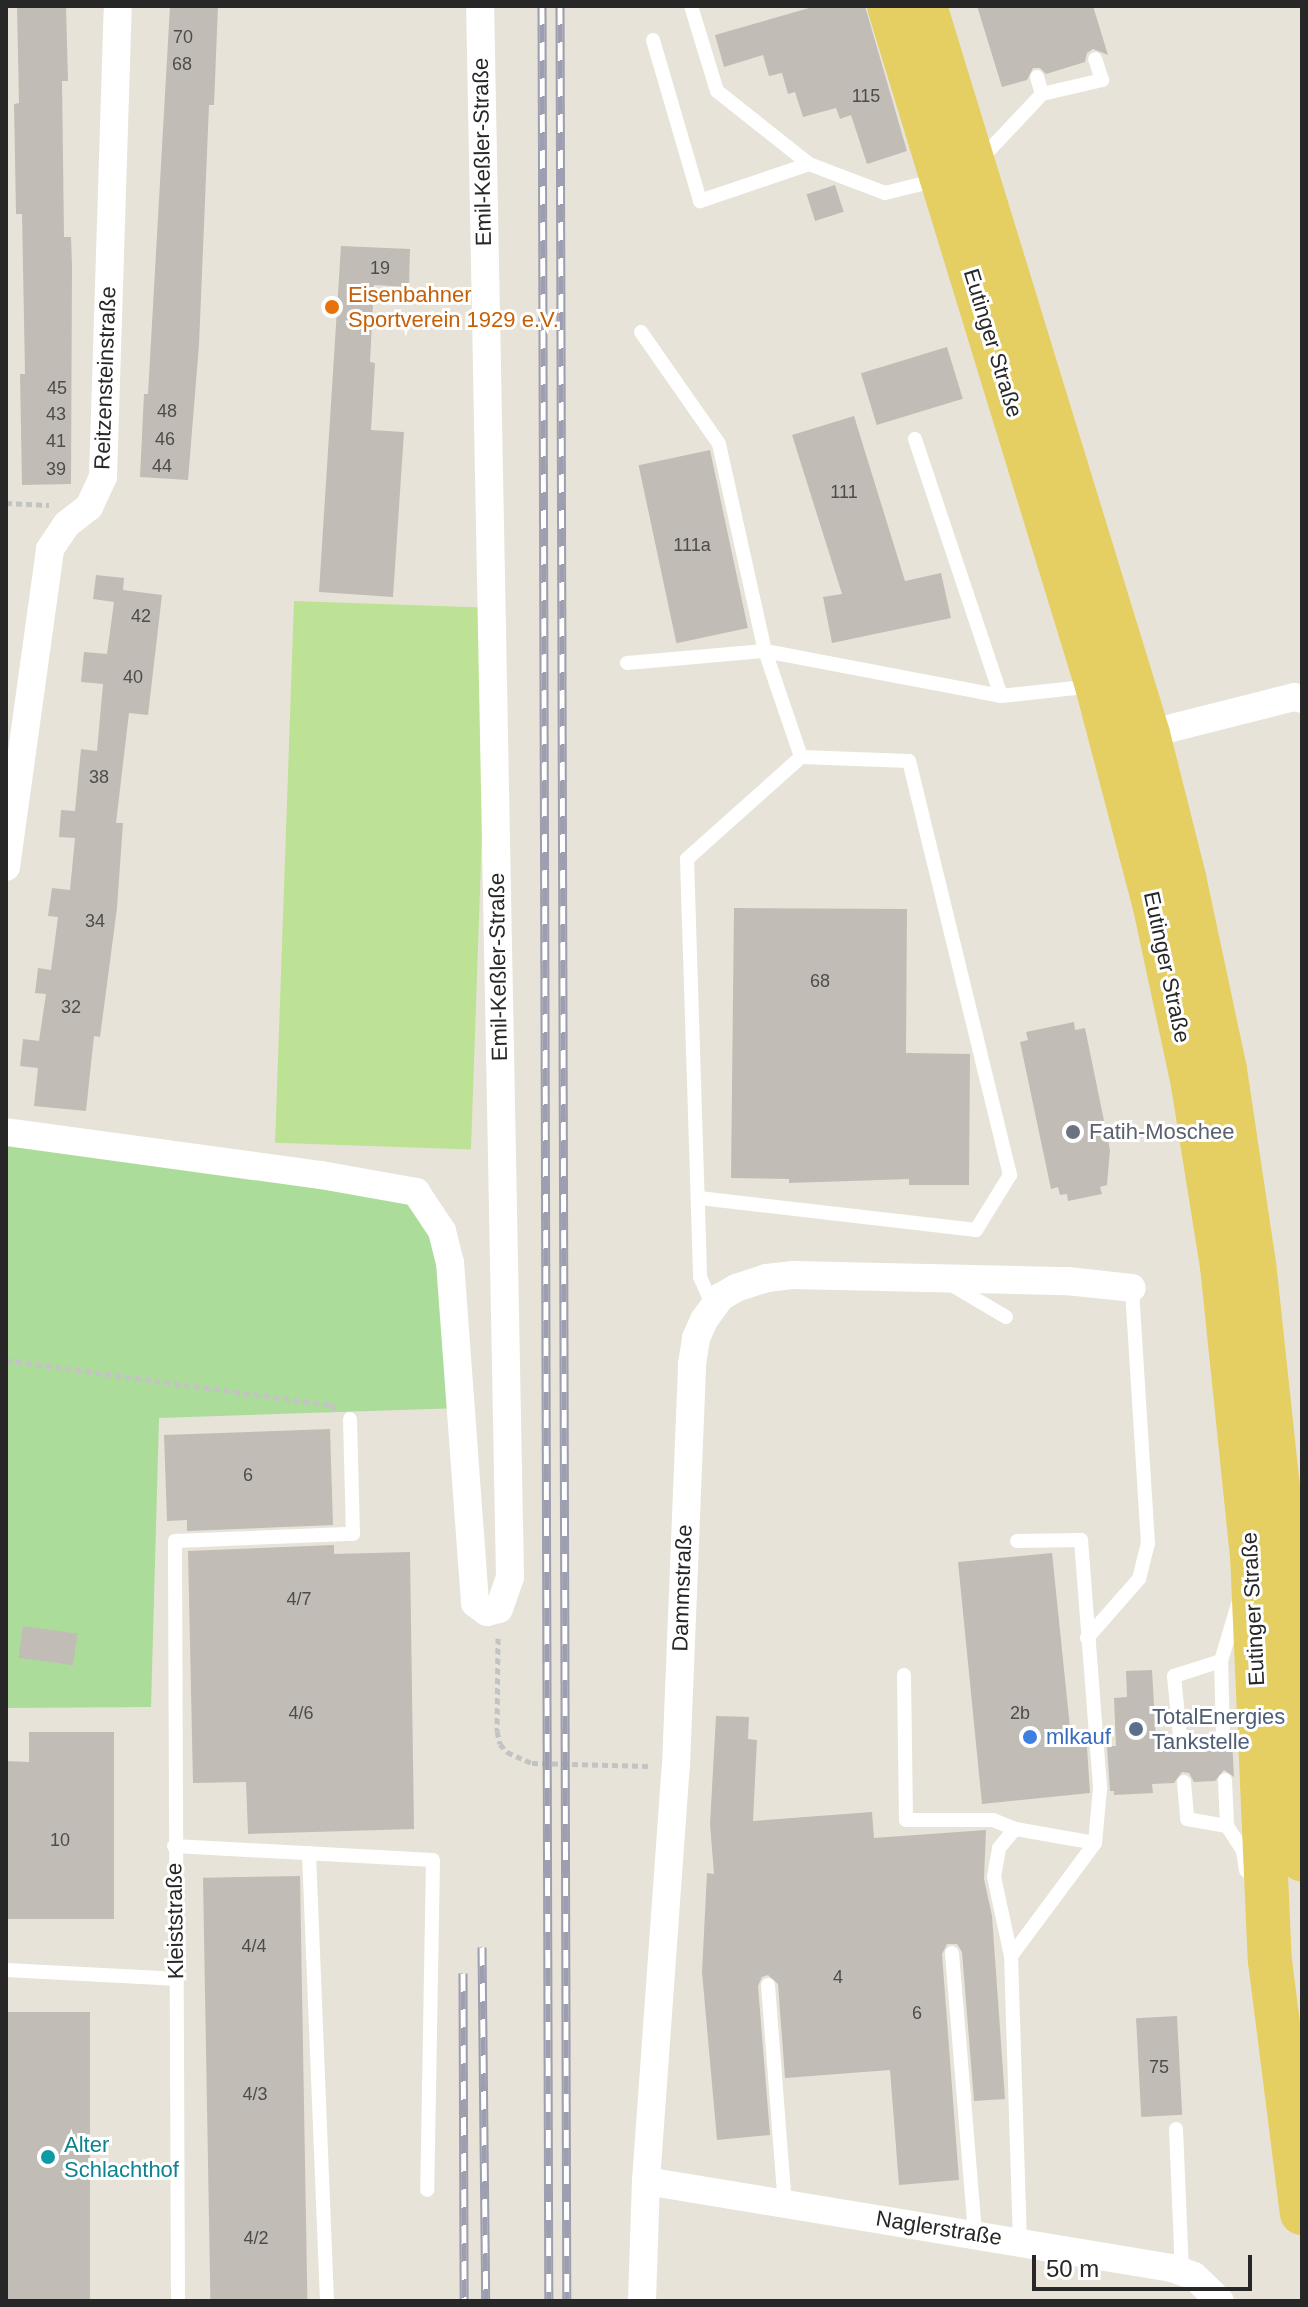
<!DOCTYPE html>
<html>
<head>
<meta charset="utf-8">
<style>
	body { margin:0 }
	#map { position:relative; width:1308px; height:2307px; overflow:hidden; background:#e8e3d9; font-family:Helvetica,sans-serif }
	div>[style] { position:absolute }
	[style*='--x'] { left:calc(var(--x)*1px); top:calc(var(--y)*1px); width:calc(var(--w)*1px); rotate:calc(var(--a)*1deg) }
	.green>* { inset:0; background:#acdc99 }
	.pitch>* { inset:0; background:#bde295; transform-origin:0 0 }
	.building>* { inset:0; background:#c1bcb6; transform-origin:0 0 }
	.path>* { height:5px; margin-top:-2.5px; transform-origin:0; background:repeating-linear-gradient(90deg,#c3c3c3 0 6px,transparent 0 10px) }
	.lane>* { height:14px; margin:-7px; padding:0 7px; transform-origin:7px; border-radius:7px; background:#fff }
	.street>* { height:28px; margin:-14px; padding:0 14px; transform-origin:14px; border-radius:14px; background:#fff }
	.primary>* { height:44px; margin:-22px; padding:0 22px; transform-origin:22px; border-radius:22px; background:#e5ce62 }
	.rail>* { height:9px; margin-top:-4.5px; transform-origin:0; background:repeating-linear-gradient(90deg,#fff 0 18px,#9d9eb0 0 36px); box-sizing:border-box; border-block:2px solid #9d9eb0 }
	.dots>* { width:22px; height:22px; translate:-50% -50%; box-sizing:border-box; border:4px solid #fff; border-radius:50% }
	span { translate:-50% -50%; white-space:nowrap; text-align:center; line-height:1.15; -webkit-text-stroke:6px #fff; paint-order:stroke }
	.number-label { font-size:18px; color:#4e4c4b }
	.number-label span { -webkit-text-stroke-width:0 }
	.street-label { font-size:22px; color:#272727 }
	.food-label { font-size:22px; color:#c56008 }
	.left { translate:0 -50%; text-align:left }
	.worship-label { font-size:22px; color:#5b616d }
	.service-label { font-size:22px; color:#4e5e75 }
	.shop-label { font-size:22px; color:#366cbe }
	.culture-label { font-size:22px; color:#0d838f }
	.frame { position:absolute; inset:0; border:8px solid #272727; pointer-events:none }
	.scale { position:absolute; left:1032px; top:2255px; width:220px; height:36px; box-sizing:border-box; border:4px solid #272727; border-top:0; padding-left:10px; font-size:24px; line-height:28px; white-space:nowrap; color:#272727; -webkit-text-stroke:6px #fff; paint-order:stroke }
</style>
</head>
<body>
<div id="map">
	<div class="green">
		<div style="clip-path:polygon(6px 1138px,416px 1192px,442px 1231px,462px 1408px,159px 1418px,151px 1707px,6px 1708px)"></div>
	</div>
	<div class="pitch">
		<div style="left:294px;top:601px;width:196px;height:542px;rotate:2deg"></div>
	</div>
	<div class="building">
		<div style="clip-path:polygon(17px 6px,66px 6px,68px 81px,62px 81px,64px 237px,71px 237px,72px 265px,71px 484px,22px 485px,20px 374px,25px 374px,22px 214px,16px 214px,14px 104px,19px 103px)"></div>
		<div style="clip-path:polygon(170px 6px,218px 6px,214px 105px,209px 105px,199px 345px,188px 480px,140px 477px,144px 394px,148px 394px)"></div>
		<div style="clip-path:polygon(816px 6px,865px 6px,907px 151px,867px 164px,851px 115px,840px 119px,836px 108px,803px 117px,795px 92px,788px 94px,782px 73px,769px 76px,763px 55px,724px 67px,715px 35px)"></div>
		<div style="clip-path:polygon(977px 6px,1093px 6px,1108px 55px,1093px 49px,1087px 53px,1085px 62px,1046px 74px,1040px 68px,1033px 68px,1027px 80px,1002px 87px)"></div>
		<div style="left:835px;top:185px;width:28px;height:30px;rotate:72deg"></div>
		<div style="clip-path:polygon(341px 246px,410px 249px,409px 287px,374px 285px,370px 362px,375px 363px,371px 430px,404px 432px,393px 597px,319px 592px)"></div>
		<div style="left:947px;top:347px;width:54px;height:90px;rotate:73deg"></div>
		<div style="clip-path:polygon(854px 416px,905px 581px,941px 573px,951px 618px,832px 643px,823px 597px,842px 594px,792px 435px)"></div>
		<div style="left:710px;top:450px;width:182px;height:73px;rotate:78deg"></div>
		<div style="clip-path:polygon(96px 575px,124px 578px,123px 590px,162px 595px,148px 715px,129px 713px,116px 823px,123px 823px,117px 908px,100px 1037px,94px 1036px,86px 1111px,34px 1106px,38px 1068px,20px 1066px,23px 1039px,39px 1041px,46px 994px,35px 993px,38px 968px,51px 970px,58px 917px,48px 916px,52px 888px,70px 890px,75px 838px,59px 837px,61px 810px,75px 811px,81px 749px,97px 751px,103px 684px,81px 682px,84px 652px,107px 654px,114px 602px,93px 599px)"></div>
		<div style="clip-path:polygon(734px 908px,907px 909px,906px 1053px,970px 1054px,969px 1185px,909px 1185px,909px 1179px,789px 1183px,789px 1179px,731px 1178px)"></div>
		<div style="clip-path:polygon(1074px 1022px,1075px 1030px,1085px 1028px,1110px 1150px,1107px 1185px,1100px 1187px,1102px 1194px,1068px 1201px,1067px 1194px,1060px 1195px,1058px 1187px,1051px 1189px,1020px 1042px,1028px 1040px,1026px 1032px)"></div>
		<div style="clip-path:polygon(330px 1429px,333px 1525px,187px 1531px,187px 1520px,167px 1521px,164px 1435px)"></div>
		<div style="clip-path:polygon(334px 1545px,334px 1554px,410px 1552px,414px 1829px,248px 1834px,246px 1782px,193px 1783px,188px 1551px)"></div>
		<div style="clip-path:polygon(1052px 1553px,1072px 1747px,1087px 1747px,1090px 1793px,982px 1804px,958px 1562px)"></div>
		<div style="left:23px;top:1626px;width:55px;height:32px;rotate:8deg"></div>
		<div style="clip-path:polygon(1152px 1670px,1156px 1739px,1170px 1738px,1180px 1747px,1186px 1745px,1190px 1737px,1213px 1735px,1222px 1745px,1232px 1740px,1234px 1777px,1224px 1770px,1215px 1781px,1194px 1782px,1189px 1773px,1182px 1772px,1174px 1783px,1152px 1784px,1153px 1793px,1114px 1795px,1114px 1791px,1110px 1791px,1107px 1746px,1116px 1746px,1114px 1698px,1127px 1697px,1126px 1671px)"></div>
		<div style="clip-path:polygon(716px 1716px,749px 1717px,748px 1739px,757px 1740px,753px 1821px,872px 1812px,874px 1838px,986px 1830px,984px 1879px,992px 1916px,1005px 2099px,974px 2101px,962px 1952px,957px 1944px,947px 1944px,942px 1954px,959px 2180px,899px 2185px,890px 2070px,785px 2078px,778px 1984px,768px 1975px,762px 1977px,758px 1986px,770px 2135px,717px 2140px,702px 1972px,707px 1873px,714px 1874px,710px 1824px)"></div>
		<div style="clip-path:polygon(29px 1732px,114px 1732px,114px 1919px,6px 1919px,6px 1761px,29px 1762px)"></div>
		<div style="left:300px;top:1876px;width:425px;height:97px;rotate:89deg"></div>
		<div style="left:6px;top:2012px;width:84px;height:289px"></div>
		<div style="left:1177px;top:2016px;width:99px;height:41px;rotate:87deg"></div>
	</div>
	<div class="path">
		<div style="--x:6;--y:503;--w:43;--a:2.7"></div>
		<div style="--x:6;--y:1360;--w:328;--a:7.9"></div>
		<div style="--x:331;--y:1405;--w:6;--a:39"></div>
		<div style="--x:498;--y:1638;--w:93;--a:90.6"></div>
		<div style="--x:497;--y:1731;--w:13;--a:77"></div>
		<div style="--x:500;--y:1744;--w:11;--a:49"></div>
		<div style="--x:507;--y:1752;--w:27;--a:24"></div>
		<div style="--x:532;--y:1763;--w:117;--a:1.5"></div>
	</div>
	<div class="lane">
		<div style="--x:691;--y:6;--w:89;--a:73"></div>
		<div style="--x:717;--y:91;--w:117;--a:38.4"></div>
		<div style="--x:809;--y:164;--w:81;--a:20.9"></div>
		<div style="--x:885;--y:193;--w:55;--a:-13.8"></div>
		<div style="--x:653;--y:40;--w:168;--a:73.7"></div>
		<div style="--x:700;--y:201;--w:115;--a:-18.7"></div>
		<div style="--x:1037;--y:77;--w:18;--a:74"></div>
		<div style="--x:978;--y:162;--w:93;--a:-46.7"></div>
		<div style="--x:1042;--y:94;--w:62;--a:-13.1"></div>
		<div style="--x:1102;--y:80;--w:22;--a:-108"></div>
		<div style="--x:641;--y:332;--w:136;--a:55.1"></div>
		<div style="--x:719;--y:444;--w:212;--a:77.5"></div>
		<div style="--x:765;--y:651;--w:112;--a:71.2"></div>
		<div style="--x:915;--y:439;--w:271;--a:71.5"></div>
		<div style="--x:627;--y:663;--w:139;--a:-5"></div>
		<div style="--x:765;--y:651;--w:240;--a:10.8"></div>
		<div style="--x:1001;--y:696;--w:93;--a:-6.2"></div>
		<div style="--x:699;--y:1198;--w:279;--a:6.6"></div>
		<div style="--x:976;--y:1230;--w:65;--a:-58.3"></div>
		<div style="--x:1010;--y:1175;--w:426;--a:-103.7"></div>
		<div style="--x:909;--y:761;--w:108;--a:-177.9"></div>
		<div style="--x:801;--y:757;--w:153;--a:138.2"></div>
		<div style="--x:687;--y:859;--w:418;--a:88.2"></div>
		<div style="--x:700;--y:1277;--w:32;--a:66"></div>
		<div style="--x:950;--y:1284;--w:65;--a:30.5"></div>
		<div style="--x:1017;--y:1541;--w:64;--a:-0.9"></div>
		<div style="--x:1081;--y:1540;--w:250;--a:85.6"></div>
		<div style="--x:1100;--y:1789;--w:54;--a:95.3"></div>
		<div style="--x:1095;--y:1843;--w:141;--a:126.6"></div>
		<div style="--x:1011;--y:1956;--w:285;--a:88.2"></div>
		<div style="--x:1087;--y:1638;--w:79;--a:-48.6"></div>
		<div style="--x:1139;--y:1579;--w:36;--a:-76"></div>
		<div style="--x:1148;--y:1544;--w:256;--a:-93.6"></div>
		<div style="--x:904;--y:1675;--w:145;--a:89.2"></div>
		<div style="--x:906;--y:1820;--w:87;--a:0"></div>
		<div style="--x:993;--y:1820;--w:24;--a:22"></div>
		<div style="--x:1223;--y:1735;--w:74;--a:-91.5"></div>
		<div style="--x:1221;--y:1661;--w:59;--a:-73.4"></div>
		<div style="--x:1180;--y:1737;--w:61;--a:-95.6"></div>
		<div style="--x:1174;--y:1676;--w:49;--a:-17.7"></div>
		<div style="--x:1225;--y:1780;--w:46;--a:87.5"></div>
		<div style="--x:1227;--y:1826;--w:30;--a:57"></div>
		<div style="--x:1243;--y:1851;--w:20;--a:81"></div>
		<div style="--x:1184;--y:1782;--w:37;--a:85"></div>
		<div style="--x:1187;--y:1819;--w:41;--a:9.9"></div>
		<div style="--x:174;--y:1846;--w:259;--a:3.1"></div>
		<div style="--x:433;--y:1860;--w:330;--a:91"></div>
		<div style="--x:309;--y:1853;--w:448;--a:87.7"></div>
		<div style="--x:952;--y:1953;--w:281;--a:85.3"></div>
		<div style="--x:1011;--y:1956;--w:81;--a:-102.1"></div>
		<div style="--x:994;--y:1877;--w:29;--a:-80"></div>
		<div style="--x:999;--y:1848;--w:25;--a:-50"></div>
		<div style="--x:1015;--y:1829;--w:81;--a:9.9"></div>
		<div style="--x:6;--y:1970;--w:169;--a:3"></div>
		<div style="--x:768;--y:1985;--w:220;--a:85.6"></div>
		<div style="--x:1176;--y:2129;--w:143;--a:87.6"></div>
		<div style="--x:178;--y:2301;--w:760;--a:-90.23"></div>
		<div style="--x:175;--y:1541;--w:178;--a:-2.3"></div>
		<div style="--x:353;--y:1534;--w:115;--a:-91.5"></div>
	</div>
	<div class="street">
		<div style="--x:1148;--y:734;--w:151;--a:-14.2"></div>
		<div style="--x:1294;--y:697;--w:8;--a:14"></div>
		<div style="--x:6;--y:867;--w:321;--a:-82.1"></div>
		<div style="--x:50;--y:549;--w:30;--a:-56"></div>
		<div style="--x:67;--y:524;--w:28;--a:-38"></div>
		<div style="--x:89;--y:507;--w:33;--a:-65"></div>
		<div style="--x:103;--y:477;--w:466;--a:-88.2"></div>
		<div style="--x:6;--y:1132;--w:318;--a:7.8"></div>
		<div style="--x:321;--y:1175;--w:97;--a:10.1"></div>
		<div style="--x:416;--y:1192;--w:47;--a:56.3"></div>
		<div style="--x:442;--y:1231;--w:32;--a:76"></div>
		<div style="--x:450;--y:1262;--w:342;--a:85.8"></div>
		<div style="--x:475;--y:1603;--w:15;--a:37"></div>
		<div style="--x:487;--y:1612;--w:12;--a:-14"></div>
		<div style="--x:499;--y:1609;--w:34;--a:-71"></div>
		<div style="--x:510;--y:1577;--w:1571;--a:-91.09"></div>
		<div style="--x:646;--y:2181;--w:533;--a:9.39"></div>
		<div style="--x:1172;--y:2268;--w:23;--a:20"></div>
		<div style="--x:1194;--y:2276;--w:36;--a:44"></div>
		<div style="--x:642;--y:2301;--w:120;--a:-88.1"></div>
		<div style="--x:646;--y:2181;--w:416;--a:-85.9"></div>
		<div style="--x:676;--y:1766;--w:402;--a:-87.7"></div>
		<div style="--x:692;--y:1364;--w:26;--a:-81"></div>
		<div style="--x:696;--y:1338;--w:20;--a:-66"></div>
		<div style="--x:704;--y:1320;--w:29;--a:-54"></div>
		<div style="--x:721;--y:1297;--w:17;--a:-31"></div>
		<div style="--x:736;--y:1288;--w:32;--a:-18"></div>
		<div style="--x:766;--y:1278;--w:27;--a:-6"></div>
		<div style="--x:793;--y:1275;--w:274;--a:1.3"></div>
		<div style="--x:1067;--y:1281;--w:65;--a:6.1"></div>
	</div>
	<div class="primary">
		<div style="--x:889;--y:6;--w:711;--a:72.99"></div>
		<div style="--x:1097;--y:686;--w:228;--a:75.3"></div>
		<div style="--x:1155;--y:907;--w:182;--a:77.9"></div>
		<div style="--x:1193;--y:1085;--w:183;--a:80.9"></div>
		<div style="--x:1222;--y:1266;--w:290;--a:84.1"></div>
		<div style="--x:1252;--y:1554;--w:407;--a:87.5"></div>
		<div style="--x:1270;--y:1961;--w:254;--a:82.8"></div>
		<div style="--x:925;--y:6;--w:761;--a:72.97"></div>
		<div style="--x:1148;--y:734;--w:147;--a:75.9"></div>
		<div style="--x:1184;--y:877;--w:197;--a:78"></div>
		<div style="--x:1225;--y:1070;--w:195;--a:81.5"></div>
		<div style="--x:1254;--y:1263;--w:303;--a:83.9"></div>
		<div style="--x:1286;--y:1564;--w:296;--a:86.9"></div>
	</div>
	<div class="rail">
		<div style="--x:542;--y:6;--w:2295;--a:89.83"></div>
		<div style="--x:560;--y:6;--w:2295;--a:89.83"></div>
		<div style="--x:482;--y:1947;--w:354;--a:89.4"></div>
		<div style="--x:463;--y:1973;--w:328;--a:89.8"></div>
	</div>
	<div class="dots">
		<div style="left:332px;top:307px;background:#e8710a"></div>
		<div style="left:1073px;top:1132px;background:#6b7280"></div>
		<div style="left:1136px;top:1729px;background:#5c6f8a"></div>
		<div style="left:1030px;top:1737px;background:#3f7fe0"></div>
		<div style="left:48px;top:2157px;background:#0f9aa8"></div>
	</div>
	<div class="number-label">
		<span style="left:183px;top:37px">70</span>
		<span style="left:182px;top:64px">68</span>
		<span style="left:866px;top:96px">115</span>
		<span style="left:380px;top:268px">19</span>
		<span style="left:57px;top:388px">45</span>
		<span style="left:167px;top:411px">48</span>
		<span style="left:56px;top:414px">43</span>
		<span style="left:165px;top:439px">46</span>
		<span style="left:56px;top:441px">41</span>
		<span style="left:162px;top:466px">44</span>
		<span style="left:56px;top:469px">39</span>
		<span style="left:844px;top:492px">111</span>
		<span style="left:692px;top:545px">111a</span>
		<span style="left:141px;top:616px">42</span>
		<span style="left:133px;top:677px">40</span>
		<span style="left:99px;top:777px">38</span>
		<span style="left:95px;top:921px">34</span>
		<span style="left:820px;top:981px">68</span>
		<span style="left:71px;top:1007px">32</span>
		<span style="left:248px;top:1475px">6</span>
		<span style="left:299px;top:1599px">4/7</span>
		<span style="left:301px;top:1713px">4/6</span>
		<span style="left:1020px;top:1713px">2b</span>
		<span style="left:60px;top:1840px">10</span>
		<span style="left:254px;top:1946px">4/4</span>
		<span style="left:838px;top:1977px">4</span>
		<span style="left:917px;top:2013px">6</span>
		<span style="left:1159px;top:2067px">75</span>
		<span style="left:255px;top:2094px">4/3</span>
		<span style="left:256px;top:2238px">4/2</span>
	</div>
	<div class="street-label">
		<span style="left:482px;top:152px;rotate:-91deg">Emil-Keßler-Straße</span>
		<span style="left:993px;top:343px;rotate:73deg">Eutinger Straße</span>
		<span style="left:105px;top:378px;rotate:-88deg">Reitzensteinstraße</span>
		<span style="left:498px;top:967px;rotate:-91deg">Emil-Keßler-Straße</span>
		<span style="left:1167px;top:967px;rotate:78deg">Eutinger Straße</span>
		<span style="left:682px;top:1588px;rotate:-88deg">Dammstraße</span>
		<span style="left:1253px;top:1609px;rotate:-93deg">Eutinger Straße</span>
		<span style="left:175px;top:1921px;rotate:-91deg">Kleiststraße</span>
		<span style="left:939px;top:2228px;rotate:9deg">Naglerstraße</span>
	</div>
	<div class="food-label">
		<span class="left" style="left:348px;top:307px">Eisenbahner<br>Sportverein 1929 e.V.</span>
	</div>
	<div class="worship-label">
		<span class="left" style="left:1089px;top:1132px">Fatih-Moschee</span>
	</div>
	<div class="service-label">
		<span class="left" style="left:1152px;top:1729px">TotalEnergies<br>Tankstelle</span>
	</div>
	<div class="shop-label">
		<span class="left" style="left:1046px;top:1737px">mlkauf</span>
	</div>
	<div class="culture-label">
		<span class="left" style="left:64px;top:2157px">Alter<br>Schlachthof</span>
	</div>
	<div class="frame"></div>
	<div class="scale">50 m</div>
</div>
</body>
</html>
